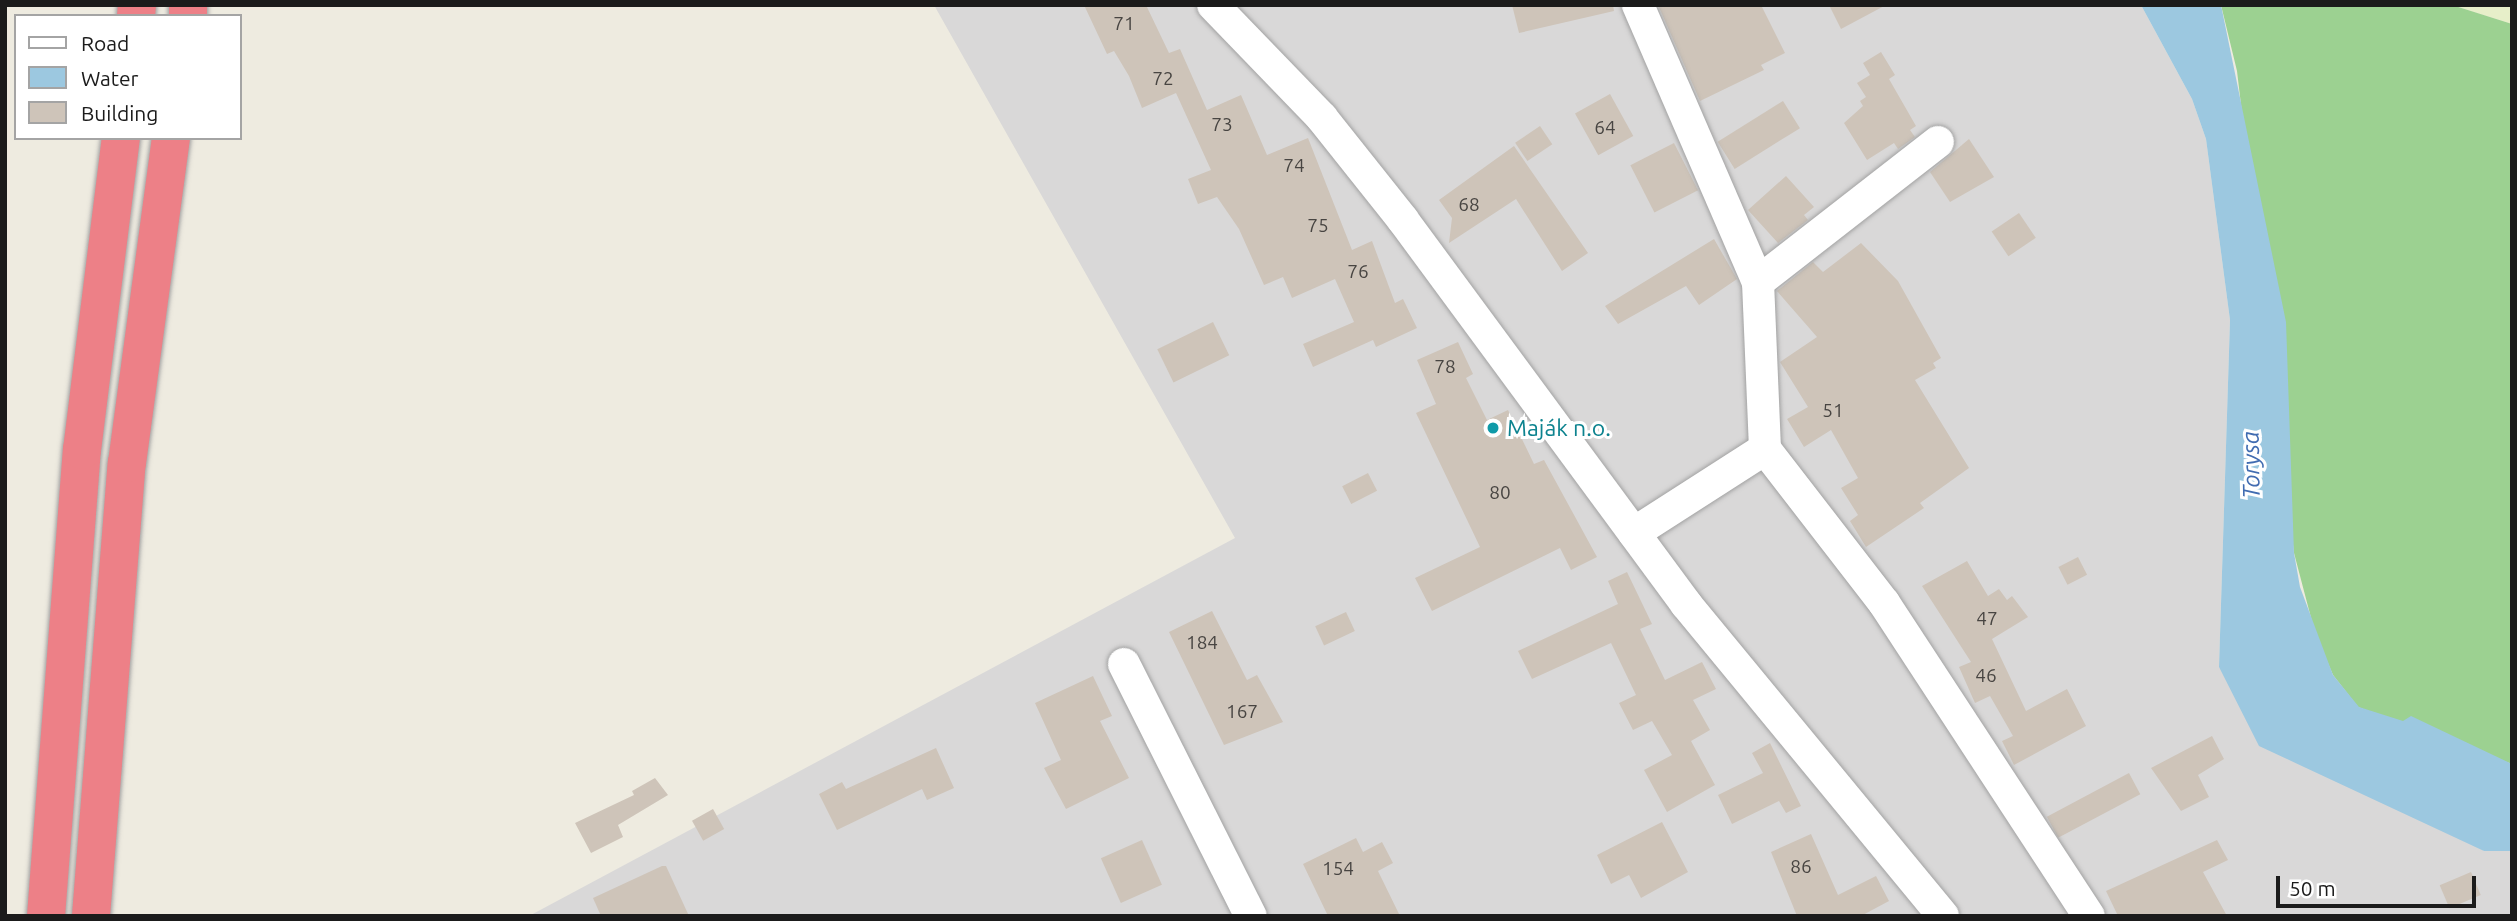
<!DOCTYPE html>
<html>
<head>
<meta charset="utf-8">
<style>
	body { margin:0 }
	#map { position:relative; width:2517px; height:921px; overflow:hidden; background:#eeebe0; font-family:Ubuntu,sans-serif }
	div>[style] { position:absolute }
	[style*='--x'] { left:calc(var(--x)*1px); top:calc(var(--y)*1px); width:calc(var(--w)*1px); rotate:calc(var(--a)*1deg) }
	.residential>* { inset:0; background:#d9d8d8 }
	.farmland>* { inset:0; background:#e7efc9 }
	.forest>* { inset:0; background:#9cd191 }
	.water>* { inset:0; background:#9cc8e0 }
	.building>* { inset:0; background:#cec4b9; transform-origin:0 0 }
	.roads { filter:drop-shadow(0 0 2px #a2a2a2) drop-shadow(0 0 2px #a2a2a2) }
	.street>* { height:32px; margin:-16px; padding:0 16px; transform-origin:16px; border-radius:16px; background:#fff }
	.highway>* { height:38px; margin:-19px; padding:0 19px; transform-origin:19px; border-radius:19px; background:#ed8087 }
	.dots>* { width:19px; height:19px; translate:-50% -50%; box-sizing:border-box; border:4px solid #fff; border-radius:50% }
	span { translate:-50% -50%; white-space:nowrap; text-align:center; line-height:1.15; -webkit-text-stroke:6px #fff; paint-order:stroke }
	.number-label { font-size:19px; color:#484542 }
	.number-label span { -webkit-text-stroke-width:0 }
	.culture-label { font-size:23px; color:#0d838f }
	.left { translate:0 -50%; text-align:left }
	.water-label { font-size:24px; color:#416cb1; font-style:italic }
	.frame { position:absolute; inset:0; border:7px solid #1b1b1b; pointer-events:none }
	.legend { position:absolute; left:14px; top:14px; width:228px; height:126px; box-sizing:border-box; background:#fff; border:2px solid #a4a4a4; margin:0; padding:9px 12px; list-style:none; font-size:21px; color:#1b1b1b }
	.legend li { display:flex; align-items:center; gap:14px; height:35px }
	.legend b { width:35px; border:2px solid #a4a4a4 }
	.scale { position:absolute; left:2276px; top:876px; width:200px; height:32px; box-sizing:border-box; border:4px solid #1b1b1b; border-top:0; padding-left:9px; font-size:21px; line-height:24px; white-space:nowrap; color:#1b1b1b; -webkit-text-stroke:5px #fff; paint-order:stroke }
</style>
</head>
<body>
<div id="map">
	<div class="residential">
		<div style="clip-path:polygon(934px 5px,2141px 5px,2192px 99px,2206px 139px,2230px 320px,2219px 667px,2484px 851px,2512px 851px,2512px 916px,529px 916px,1235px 538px)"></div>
	</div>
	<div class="farmland">
		<div style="clip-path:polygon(2452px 5px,2512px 5px,2512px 24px)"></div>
	</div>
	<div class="forest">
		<div style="clip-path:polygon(2221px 5px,2452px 5px,2512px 24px,2512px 764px,2358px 707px,2333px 675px,2315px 633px,2294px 553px,2237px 71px)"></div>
	</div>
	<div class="water">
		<div style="clip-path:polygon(2141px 5px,2221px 5px,2286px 322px,2294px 553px,2300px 587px,2333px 675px,2359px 707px,2403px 721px,2411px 716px,2512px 764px,2512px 851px,2484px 851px,2259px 746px,2219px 667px,2230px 320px,2206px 139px,2192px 99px)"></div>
	</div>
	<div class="building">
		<div style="clip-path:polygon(1084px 5px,1146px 5px,1169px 53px,1180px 49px,1207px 110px,1241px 95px,1267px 155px,1308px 138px,1352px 250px,1372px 241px,1395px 303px,1403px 299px,1417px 328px,1376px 347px,1373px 340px,1313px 367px,1303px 344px,1354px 322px,1335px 279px,1292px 298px,1283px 277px,1264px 285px,1239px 229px,1217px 197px,1198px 204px,1188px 179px,1211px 170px,1176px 93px,1142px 108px,1129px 76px,1114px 51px,1107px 54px)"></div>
		<div style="clip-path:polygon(1512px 5px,1613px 5px,1614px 11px,1519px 33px)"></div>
		<div style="clip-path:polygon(1658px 5px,1761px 5px,1785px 53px,1761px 65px,1764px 70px,1700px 101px)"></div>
		<div style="clip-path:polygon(1829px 5px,1886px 5px,1841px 29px)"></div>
		<div style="clip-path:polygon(1881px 52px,1895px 75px,1889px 79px,1916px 126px,1910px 130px,1915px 137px,1898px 149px,1894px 143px,1867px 160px,1844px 123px,1863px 106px,1860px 101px,1866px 97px,1857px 83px,1870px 75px,1863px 63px)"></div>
		<div style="left:1610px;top:94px;width:48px;height:40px;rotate:61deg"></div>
		<div style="left:1783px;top:101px;width:32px;height:77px;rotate:58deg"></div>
		<div style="left:1540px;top:126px;width:22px;height:30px;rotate:56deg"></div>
		<div style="clip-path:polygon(1969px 139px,1994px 177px,1950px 202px,1930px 172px)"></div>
		<div style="left:1674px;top:143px;width:53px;height:49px;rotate:63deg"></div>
		<div style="clip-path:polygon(1514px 146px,1588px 253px,1562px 271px,1516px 199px,1449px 243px,1452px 218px,1439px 200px)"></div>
		<div style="clip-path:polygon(1786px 176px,1814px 207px,1804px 215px,1808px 220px,1778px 243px,1748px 210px)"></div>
		<div style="left:2019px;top:213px;width:30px;height:33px;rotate:56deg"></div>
		<div style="clip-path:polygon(1714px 239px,1737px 279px,1699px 305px,1686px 286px,1618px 324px,1605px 306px)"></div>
		<div style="clip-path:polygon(1861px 243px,1898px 281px,1941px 358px,1933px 363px,1936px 368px,1915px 380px,1969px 468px,1920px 503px,1924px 508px,1866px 547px,1850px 521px,1858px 515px,1841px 488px,1858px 478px,1831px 430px,1804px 447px,1787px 419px,1808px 407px,1780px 362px,1817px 337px,1777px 291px,1813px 262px,1823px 272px)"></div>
		<div style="left:1213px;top:322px;width:37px;height:62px;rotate:64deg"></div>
		<div style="clip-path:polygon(1458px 342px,1473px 374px,1466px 378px,1487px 420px,1508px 410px,1534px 464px,1544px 460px,1597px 557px,1571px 570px,1560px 548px,1432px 611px,1415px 578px,1480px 547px,1416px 413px,1436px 404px,1417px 360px)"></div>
		<div style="left:1368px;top:473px;width:20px;height:29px;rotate:63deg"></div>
		<div style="left:2078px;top:557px;width:20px;height:22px;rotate:63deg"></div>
		<div style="clip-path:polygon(1967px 561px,1988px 596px,1999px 589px,2007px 600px,2012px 596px,2028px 617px,1992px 639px,2026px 711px,2067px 689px,2086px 726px,2014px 765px,2002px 741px,2013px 736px,1990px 696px,1975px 703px,1959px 667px,1971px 662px,1922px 586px)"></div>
		<div style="clip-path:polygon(1627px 572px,1652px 624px,1640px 629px,1665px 680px,1702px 662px,1716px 689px,1693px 700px,1710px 730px,1691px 741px,1715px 785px,1667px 812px,1644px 770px,1672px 755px,1652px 721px,1633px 730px,1619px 703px,1636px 695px,1611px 643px,1532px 679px,1518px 651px,1618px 604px,1608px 581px)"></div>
		<div style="clip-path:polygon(1212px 611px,1247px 680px,1257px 675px,1283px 722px,1224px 745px,1169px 632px)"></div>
		<div style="left:1346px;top:612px;width:21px;height:34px;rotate:65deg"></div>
		<div style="clip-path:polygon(1093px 676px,1112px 716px,1100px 721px,1129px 778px,1066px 809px,1044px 768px,1061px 760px,1035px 703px)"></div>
		<div style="clip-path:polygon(2212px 736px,2224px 759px,2198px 775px,2209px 797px,2181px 811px,2151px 768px)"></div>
		<div style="clip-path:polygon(1770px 743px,1801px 806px,1786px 813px,1779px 801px,1732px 824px,1718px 795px,1763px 773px,1752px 753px)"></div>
		<div style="clip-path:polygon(936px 748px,954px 788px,927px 800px,922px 789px,837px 830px,819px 794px,842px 782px,846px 789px)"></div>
		<div style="left:2129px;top:773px;width:24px;height:93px;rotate:62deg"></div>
		<div style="clip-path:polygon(655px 778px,668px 795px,618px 825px,623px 837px,591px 853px,575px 823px,634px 795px,632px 791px)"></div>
		<div style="left:713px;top:809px;width:23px;height:24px;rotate:61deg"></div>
		<div style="clip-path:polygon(1662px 822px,1688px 872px,1641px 898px,1629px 875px,1611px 884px,1597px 855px)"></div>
		<div style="clip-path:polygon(1811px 834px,1838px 895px,1876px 876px,1889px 901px,1861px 916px,1797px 916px,1771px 852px)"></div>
		<div style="clip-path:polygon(1356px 838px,1363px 852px,1382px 842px,1393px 863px,1378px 871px,1400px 916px,1328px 916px,1303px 864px)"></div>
		<div style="left:1142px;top:840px;width:49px;height:45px;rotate:66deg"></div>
		<div style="clip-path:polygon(2217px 840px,2228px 860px,2203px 872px,2227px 916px,2118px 916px,2106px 891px)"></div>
		<div style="clip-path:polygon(662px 866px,666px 866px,689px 916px,601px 916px,593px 898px)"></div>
		<div style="left:2471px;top:872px;width:25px;height:34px;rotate:67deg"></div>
	</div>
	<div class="roads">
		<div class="street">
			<div style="--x:1213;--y:5;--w:157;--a:46"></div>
			<div style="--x:1322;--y:118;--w:130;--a:51.5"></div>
			<div style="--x:1403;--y:220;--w:477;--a:53.6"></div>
			<div style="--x:1686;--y:604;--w:404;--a:50.5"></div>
			<div style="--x:1638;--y:5;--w:302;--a:66.6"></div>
			<div style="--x:1758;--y:282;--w:167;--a:87.6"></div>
			<div style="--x:1765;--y:449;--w:195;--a:52.3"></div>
			<div style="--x:1884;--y:603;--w:374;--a:56.8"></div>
			<div style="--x:1758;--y:282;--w:228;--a:-37.9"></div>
			<div style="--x:1634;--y:533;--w:156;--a:-32.7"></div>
			<div style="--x:1124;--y:664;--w:282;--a:63.3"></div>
		</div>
		<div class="highway">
			<div style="--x:136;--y:16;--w:11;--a:-85"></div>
			<div style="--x:188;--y:16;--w:11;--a:-90"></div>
			<div style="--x:46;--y:916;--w:467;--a:-85.6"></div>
			<div style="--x:82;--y:450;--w:314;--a:-82.9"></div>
			<div style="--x:91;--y:916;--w:454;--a:-85.5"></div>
			<div style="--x:127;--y:463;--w:328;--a:-82.3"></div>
		</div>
	</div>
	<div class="dots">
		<div style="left:1493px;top:428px;background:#0f9aa8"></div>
	</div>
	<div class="number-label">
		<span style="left:1124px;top:24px">71</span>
		<span style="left:1163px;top:79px">72</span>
		<span style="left:1222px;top:125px">73</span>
		<span style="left:1605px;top:128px">64</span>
		<span style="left:1294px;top:166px">74</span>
		<span style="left:1469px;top:205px">68</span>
		<span style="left:1318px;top:226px">75</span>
		<span style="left:1358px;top:272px">76</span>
		<span style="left:1445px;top:367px">78</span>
		<span style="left:1833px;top:411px">51</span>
		<span style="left:1500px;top:493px">80</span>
		<span style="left:1987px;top:619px">47</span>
		<span style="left:1202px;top:643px">184</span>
		<span style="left:1986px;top:676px">46</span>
		<span style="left:1242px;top:712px">167</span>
		<span style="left:1801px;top:867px">86</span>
		<span style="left:1338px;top:869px">154</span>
	</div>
	<div class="culture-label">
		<span class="left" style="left:1507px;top:428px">Maják n.o.</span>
	</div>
	<div class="water-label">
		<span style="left:2251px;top:465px;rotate:-91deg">Torysa</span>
	</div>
	<div class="frame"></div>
	<ul class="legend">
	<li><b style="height:9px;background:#fff"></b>Road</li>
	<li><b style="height:19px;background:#9cc8e0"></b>Water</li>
	<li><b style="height:19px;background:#cec4b9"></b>Building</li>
	</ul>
	<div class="scale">50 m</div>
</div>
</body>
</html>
